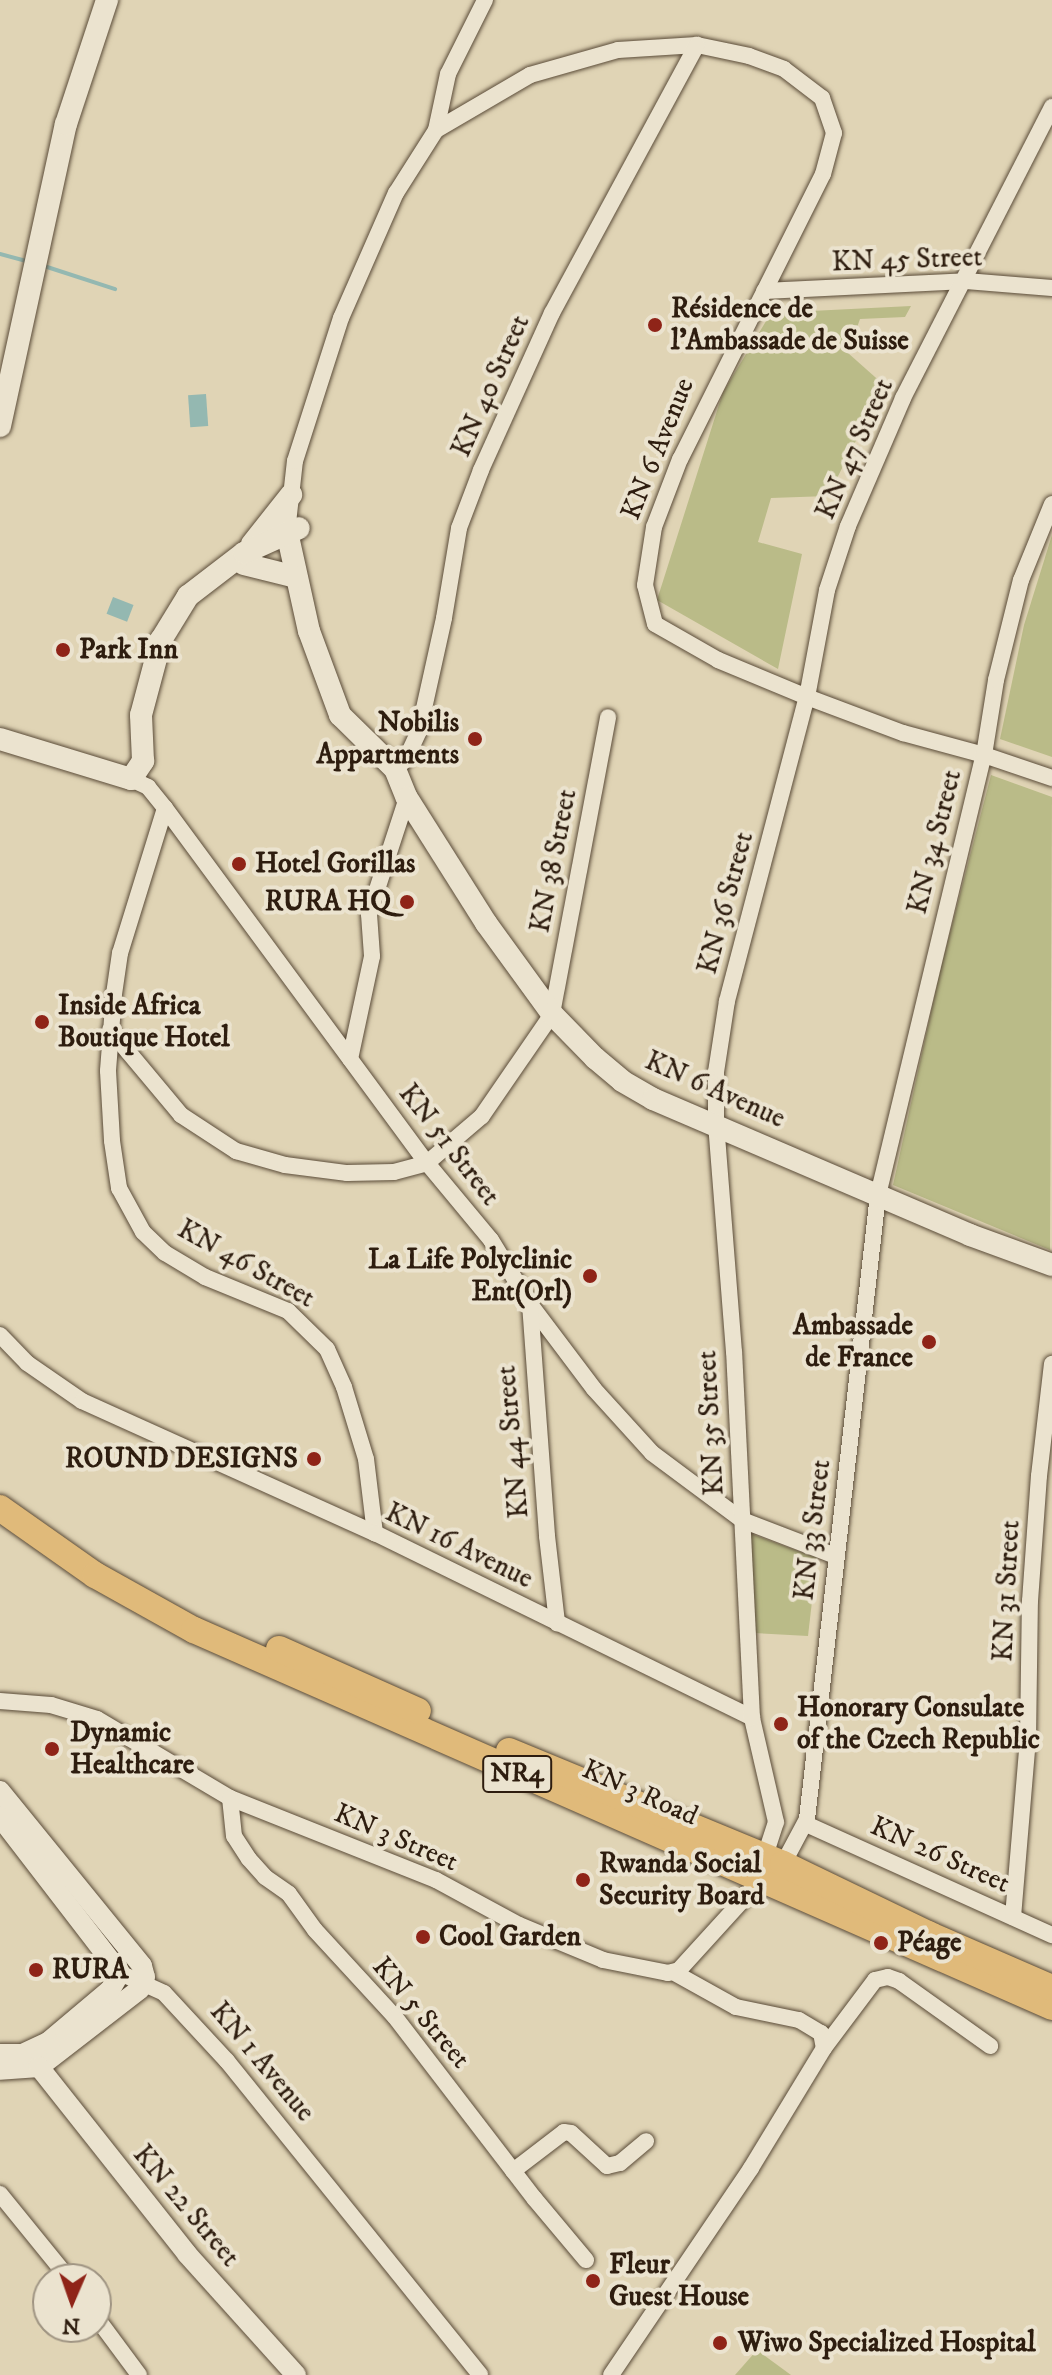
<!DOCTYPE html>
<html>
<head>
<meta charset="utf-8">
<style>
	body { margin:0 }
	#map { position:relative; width:1052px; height:2375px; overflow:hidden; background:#e0d4b5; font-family:"IM FELL DW Pica",serif }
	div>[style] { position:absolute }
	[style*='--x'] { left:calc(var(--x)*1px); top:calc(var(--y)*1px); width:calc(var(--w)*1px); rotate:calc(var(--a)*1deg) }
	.green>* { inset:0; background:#babb88 }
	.water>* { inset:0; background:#94b8b1; transform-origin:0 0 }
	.stream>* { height:4px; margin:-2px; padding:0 2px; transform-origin:2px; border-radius:2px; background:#94b8b1 }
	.roads { filter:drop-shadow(0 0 2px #5a4b38) drop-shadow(0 0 2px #5a4b38) }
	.minor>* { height:16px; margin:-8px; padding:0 8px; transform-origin:8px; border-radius:8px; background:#ebe3cf }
	.tertiary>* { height:20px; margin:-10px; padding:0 10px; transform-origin:10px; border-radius:10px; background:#ebe3cf }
	.secondary>* { height:22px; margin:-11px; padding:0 11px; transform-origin:11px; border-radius:11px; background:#ebe3cf }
	.trunk>* { height:26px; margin:-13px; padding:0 13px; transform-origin:13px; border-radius:13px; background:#e0ba7a }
	.dots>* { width:22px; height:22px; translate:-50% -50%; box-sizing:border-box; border:4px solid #ebe3cf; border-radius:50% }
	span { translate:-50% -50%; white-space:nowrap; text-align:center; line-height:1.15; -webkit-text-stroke:8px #ebe3cf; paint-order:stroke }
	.shield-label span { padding:2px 6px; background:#ebe3cf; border:2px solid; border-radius:6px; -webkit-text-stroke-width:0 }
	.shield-label { font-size:26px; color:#2e1d0f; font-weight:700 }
	.street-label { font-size:28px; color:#2e1d0f }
	.poi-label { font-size:28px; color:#2e1d0f; font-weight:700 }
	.left { translate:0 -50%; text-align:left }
	.right { translate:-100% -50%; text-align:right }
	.north { position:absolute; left:32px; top:2263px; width:80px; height:80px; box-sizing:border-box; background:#ebe3cf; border:2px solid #9f9482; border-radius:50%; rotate:182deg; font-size:22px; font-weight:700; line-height:32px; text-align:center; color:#2e1d0f }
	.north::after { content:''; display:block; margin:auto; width:28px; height:36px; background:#8f2418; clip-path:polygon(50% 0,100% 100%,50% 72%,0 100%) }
</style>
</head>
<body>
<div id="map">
	<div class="green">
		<div style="clip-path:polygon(911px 306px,905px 317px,860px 319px,848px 353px,884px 385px,828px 496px,771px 498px,758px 542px,802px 554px,778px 669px,657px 600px,723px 392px,771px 313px)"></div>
		<div style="clip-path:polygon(1052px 535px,1052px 757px,1000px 739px,1024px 625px)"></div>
		<div style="clip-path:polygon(991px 775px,1052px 797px,1050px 1250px,893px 1185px,940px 971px)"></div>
		<div style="clip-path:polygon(749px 1533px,817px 1558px,808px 1636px,754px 1633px)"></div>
		<div style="clip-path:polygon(757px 2350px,791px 2375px,735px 2375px)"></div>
	</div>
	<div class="water">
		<div style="left:206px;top:394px;width:32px;height:18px;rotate:86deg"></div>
		<div style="left:113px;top:597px;width:22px;height:18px;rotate:21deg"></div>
	</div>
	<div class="stream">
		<div style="--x:0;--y:254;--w:30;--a:15"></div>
		<div style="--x:41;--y:265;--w:78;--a:18"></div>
	</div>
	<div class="roads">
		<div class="minor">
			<div style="--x:436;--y:130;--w:57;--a:-77.9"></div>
			<div style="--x:448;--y:74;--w:83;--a:-63.4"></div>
			<div style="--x:764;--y:291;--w:202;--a:-2.8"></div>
			<div style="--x:966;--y:281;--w:86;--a:4.7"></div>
			<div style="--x:287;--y:532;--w:71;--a:-83.6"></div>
			<div style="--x:295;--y:461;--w:150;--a:-72.2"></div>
			<div style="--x:341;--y:318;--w:137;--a:-66.3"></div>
			<div style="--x:396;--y:193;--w:75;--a:-57.6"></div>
			<div style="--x:436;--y:130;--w:109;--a:-30.3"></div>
			<div style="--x:530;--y:75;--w:91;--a:-15.9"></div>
			<div style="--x:618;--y:50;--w:79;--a:-3.6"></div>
			<div style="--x:697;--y:45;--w:53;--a:11.9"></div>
			<div style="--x:749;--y:56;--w:37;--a:20"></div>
			<div style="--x:784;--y:69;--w:48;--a:37.3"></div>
			<div style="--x:822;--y:98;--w:37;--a:71"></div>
			<div style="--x:834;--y:133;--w:42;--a:105"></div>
			<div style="--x:823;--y:174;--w:319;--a:116.6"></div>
			<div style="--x:680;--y:459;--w:73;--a:110.9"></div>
			<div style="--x:654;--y:527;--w:59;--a:98.8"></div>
			<div style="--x:645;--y:585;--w:40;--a:75.6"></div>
			<div style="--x:655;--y:624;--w:73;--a:29.7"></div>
			<div style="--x:718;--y:660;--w:96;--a:22.6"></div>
			<div style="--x:807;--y:697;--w:103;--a:20.6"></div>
			<div style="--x:903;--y:733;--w:84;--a:15.2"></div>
			<div style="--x:984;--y:755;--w:72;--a:18.7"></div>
			<div style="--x:395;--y:769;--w:15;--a:-42"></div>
			<div style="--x:406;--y:759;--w:31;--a:-65"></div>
			<div style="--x:419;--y:731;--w:116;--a:-77.5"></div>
			<div style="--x:444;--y:618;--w:91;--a:-80.5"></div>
			<div style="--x:459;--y:528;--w:62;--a:-69.2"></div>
			<div style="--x:481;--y:470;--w:172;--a:-65.7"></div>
			<div style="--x:552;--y:313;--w:305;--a:-61.6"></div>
			<div style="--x:131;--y:779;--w:19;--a:25"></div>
			<div style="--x:148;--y:787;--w:27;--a:51"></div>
			<div style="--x:165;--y:808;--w:441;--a:53.6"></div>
			<div style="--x:427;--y:1163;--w:100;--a:50.3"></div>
			<div style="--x:491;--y:1240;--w:75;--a:58.6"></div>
			<div style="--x:530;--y:1304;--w:106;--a:53"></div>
			<div style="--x:594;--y:1389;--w:86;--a:47.8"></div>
			<div style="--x:652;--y:1453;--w:112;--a:36.7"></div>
			<div style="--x:742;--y:1520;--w:101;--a:21"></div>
			<div style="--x:165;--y:808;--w:152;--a:107.2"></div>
			<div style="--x:120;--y:953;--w:41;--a:98.3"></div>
			<div style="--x:114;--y:994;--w:77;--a:94.5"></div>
			<div style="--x:108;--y:1071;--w:70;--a:86.7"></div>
			<div style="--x:112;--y:1141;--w:48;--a:81.5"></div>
			<div style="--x:119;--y:1188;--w:50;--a:61.4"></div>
			<div style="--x:143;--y:1232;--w:30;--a:44"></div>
			<div style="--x:165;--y:1253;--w:47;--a:31"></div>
			<div style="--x:205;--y:1277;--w:90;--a:22.3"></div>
			<div style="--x:288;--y:1311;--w:54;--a:44.3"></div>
			<div style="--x:327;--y:1349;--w:42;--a:65.9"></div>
			<div style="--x:344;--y:1387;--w:75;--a:73"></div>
			<div style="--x:366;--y:1459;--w:75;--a:83.1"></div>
			<div style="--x:110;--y:1030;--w:111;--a:50.1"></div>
			<div style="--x:181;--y:1115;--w:66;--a:33.2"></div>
			<div style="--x:236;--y:1151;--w:51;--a:15.9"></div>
			<div style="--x:285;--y:1165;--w:63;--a:7.4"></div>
			<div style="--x:347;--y:1173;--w:47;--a:-1.2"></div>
			<div style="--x:394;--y:1172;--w:34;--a:-15"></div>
			<div style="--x:427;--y:1163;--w:72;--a:-40.5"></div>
			<div style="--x:482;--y:1116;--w:124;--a:-55.5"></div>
			<div style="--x:552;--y:1014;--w:302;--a:-79.3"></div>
			<div style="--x:350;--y:1059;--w:105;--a:-77.9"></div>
			<div style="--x:372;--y:956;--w:42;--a:-94.1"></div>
			<div style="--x:369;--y:914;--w:122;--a:-71.9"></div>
			<div style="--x:530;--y:1304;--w:233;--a:85.8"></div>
			<div style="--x:547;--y:1536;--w:88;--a:83.4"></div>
			<div style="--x:0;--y:1335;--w:39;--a:46"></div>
			<div style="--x:27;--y:1363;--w:67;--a:34.6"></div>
			<div style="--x:82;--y:1401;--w:321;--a:24.3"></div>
			<div style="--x:375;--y:1533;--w:420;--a:26.1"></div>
			<div style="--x:0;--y:1701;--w:51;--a:4.5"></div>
			<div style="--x:51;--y:1705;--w:48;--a:16.9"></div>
			<div style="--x:97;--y:1719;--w:155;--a:30.7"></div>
			<div style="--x:230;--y:1798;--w:222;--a:21.7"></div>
			<div style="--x:436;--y:1880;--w:94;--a:28.5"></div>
			<div style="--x:519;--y:1925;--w:91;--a:22.6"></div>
			<div style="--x:603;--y:1960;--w:66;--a:11.3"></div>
			<div style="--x:668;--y:1973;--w:11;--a:-15"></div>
			<div style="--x:679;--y:1970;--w:105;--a:-47.7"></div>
			<div style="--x:750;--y:1892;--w:43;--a:-40.3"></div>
			<div style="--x:783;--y:1864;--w:51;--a:-61.9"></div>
			<div style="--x:807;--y:1819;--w:628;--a:-83.51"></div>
			<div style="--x:878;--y:1195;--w:453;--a:-76.5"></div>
			<div style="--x:984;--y:755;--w:76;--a:-80.9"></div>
			<div style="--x:996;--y:680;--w:103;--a:-76"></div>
			<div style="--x:1021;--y:580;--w:82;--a:-67.8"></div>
			<div style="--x:230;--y:1798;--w:38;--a:84"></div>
			<div style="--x:234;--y:1836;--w:27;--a:57"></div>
			<div style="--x:249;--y:1859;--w:24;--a:48"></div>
			<div style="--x:265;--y:1877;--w:29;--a:35"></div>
			<div style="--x:289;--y:1894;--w:44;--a:54.2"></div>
			<div style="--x:315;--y:1930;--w:118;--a:47.4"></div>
			<div style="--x:395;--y:2017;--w:228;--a:52.5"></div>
			<div style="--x:534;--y:2198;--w:81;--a:50"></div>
			<div style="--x:806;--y:1824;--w:270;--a:24.3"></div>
			<div style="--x:762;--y:1865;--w:45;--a:-72"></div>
			<div style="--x:776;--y:1822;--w:107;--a:-103"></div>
			<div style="--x:752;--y:1718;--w:366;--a:-92.8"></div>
			<div style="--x:734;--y:1352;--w:228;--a:-94.5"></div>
			<div style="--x:716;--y:1125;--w:53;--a:-90"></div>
			<div style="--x:716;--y:1072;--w:72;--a:-81.2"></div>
			<div style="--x:727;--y:1001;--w:314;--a:-75.3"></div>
			<div style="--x:807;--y:697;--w:109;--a:-79.4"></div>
			<div style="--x:827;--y:590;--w:67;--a:-71.8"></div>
			<div style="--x:848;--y:526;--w:139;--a:-66.7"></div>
			<div style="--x:903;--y:398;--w:327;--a:-62.9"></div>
			<div style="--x:1013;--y:1917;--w:179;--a:-85.2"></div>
			<div style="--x:1028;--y:1739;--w:138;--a:-89.2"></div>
			<div style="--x:1030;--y:1601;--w:125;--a:-85.9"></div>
			<div style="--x:1039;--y:1476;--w:113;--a:-83.4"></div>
			<div style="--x:673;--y:1972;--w:72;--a:29.1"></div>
			<div style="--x:736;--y:2007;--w:64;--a:11.7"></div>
			<div style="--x:799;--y:2020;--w:26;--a:31"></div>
			<div style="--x:821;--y:2033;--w:15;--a:79"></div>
			<div style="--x:120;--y:1973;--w:48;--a:24.4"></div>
			<div style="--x:164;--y:1993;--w:93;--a:47.2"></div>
			<div style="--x:227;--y:2061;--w:403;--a:51.1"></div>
			<div style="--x:513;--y:2171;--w:64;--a:-37.4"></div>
			<div style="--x:564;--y:2132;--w:7;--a:8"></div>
			<div style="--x:571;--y:2133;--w:49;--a:42.5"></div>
			<div style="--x:607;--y:2166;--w:13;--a:-13"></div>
			<div style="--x:620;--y:2163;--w:34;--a:-40"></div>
			<div style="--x:0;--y:2194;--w:109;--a:50.9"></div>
			<div style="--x:96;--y:2317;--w:72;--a:53.4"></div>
			<div style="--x:611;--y:2375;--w:250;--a:-55.9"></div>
			<div style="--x:751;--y:2168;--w:140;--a:-58.7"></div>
			<div style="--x:824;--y:2048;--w:85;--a:-53.1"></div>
			<div style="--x:875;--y:1980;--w:13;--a:-13"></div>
			<div style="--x:888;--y:1977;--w:12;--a:20"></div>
			<div style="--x:899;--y:1981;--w:112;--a:35.5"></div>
		</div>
		<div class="tertiary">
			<div style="--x:0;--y:1791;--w:225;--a:50.9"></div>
			<div style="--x:142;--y:1966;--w:11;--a:75"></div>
			<div style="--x:145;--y:1977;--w:13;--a:113"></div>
			<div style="--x:140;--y:1989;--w:128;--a:142.3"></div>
			<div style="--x:39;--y:2067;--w:39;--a:176"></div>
			<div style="--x:0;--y:1817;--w:197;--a:52.4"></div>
			<div style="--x:120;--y:1973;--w:20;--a:120"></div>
			<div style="--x:110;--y:1990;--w:81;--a:140"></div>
			<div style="--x:48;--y:2042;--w:29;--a:155"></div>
			<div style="--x:22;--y:2054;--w:22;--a:180"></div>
			<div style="--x:39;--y:2067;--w:238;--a:51.6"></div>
			<div style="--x:187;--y:2254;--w:163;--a:48"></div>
		</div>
		<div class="secondary">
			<div style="--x:0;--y:426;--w:309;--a:-77.7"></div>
			<div style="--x:66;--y:124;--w:131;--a:-71.7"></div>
			<div style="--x:287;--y:532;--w:101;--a:77.5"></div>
			<div style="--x:309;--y:631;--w:90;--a:69.7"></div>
			<div style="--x:340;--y:715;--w:77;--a:44.5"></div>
			<div style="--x:395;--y:769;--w:31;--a:68"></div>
			<div style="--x:407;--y:798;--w:148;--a:57.7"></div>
			<div style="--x:486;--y:923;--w:112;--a:54"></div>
			<div style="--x:552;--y:1014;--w:62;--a:45.7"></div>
			<div style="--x:595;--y:1058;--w:35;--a:40"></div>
			<div style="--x:622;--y:1081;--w:36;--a:30"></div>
			<div style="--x:653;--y:1099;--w:345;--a:23.2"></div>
			<div style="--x:970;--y:1235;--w:87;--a:20.1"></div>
			<div style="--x:252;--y:544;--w:63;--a:-51.5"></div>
			<div style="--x:244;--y:564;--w:54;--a:14"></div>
			<div style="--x:0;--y:739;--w:137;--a:17"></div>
			<div style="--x:131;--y:779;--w:22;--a:-56"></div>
			<div style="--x:143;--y:761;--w:46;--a:-92.5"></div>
			<div style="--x:141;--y:715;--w:78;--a:-75.1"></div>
			<div style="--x:161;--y:640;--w:52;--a:-58.5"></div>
			<div style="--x:188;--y:596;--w:71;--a:-37.5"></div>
			<div style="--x:244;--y:553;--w:60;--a:-24.4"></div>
		</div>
		<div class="trunk">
			<div style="--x:0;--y:1508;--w:116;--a:35.2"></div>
			<div style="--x:95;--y:1575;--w:113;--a:29.1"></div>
			<div style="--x:194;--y:1630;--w:937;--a:23.72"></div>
			<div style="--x:279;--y:1649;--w:152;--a:24"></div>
			<div style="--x:509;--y:1751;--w:296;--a:22.4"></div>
			<div style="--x:783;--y:1864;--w:161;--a:25.8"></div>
			<div style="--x:928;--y:1934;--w:135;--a:23.5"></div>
		</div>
	</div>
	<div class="dots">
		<div style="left:655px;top:325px;background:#8f2418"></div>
		<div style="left:63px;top:650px;background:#8f2418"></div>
		<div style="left:475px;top:739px;background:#8f2418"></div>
		<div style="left:239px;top:864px;background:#8f2418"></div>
		<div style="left:407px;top:902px;background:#8f2418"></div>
		<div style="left:42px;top:1022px;background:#8f2418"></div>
		<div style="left:590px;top:1276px;background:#8f2418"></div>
		<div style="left:929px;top:1342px;background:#8f2418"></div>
		<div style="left:314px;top:1459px;background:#8f2418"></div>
		<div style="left:781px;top:1724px;background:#8f2418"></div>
		<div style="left:52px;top:1749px;background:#8f2418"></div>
		<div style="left:583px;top:1880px;background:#8f2418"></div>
		<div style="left:423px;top:1937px;background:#8f2418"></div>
		<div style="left:881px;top:1943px;background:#8f2418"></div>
		<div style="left:36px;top:1970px;background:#8f2418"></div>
		<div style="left:593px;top:2281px;background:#8f2418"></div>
		<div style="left:720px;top:2343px;background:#8f2418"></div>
	</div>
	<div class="shield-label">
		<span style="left:517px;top:1774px">NR4</span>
	</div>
	<div class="street-label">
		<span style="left:907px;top:260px;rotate:-2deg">KN 45 Street</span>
		<span style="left:491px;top:386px;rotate:-66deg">KN 40 Street</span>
		<span style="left:658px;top:449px;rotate:-68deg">KN 6 Avenue</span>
		<span style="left:855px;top:449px;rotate:-66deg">KN 47 Street</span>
		<span style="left:935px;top:842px;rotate:-76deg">KN 34 Street</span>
		<span style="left:554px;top:861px;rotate:-79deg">KN 38 Street</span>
		<span style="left:726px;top:903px;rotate:-75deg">KN 36 Street</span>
		<span style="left:715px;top:1090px;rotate:24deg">KN 6 Avenue</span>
		<span style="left:449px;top:1145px;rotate:52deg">KN 51 Street</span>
		<span style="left:246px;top:1264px;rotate:29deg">KN 46 Street</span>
		<span style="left:711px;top:1423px;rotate:-93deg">KN 35 Street</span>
		<span style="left:513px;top:1442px;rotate:-95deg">KN 44 Street</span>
		<span style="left:813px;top:1530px;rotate:-83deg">KN 33 Street</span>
		<span style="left:459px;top:1546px;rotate:26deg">KN 16 Avenue</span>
		<span style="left:1007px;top:1591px;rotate:-87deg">KN 31 Street</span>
		<span style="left:640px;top:1793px;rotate:24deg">KN 3 Road</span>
		<span style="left:396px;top:1838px;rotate:23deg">KN 3 Street</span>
		<span style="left:940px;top:1855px;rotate:24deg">KN 26 Street</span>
		<span style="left:421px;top:2013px;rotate:50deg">KN 5 Street</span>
		<span style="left:262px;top:2062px;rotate:50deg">KN 1 Avenue</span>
		<span style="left:186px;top:2206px;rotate:50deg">KN 22 Street</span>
	</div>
	<div class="poi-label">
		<span class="left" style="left:671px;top:325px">Résidence de<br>l'Ambassade de Suisse</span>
		<span class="left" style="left:79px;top:650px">Park Inn</span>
		<span class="right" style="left:459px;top:739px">Nobilis<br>Appartments</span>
		<span class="left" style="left:255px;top:864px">Hotel Gorillas</span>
		<span class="right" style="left:391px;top:902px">RURA HQ</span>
		<span class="left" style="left:58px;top:1022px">Inside Africa<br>Boutique Hotel</span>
		<span class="right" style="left:572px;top:1276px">La Life Polyclinic<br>Ent(Orl)</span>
		<span class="right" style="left:913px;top:1342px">Ambassade<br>de France</span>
		<span class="right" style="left:298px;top:1459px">ROUND DESIGNS</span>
		<span class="left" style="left:797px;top:1724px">Honorary Consulate<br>of the Czech Republic</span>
		<span class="left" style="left:70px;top:1749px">Dynamic<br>Healthcare</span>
		<span class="left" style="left:599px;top:1880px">Rwanda Social<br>Security Board</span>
		<span class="left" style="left:439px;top:1937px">Cool Garden</span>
		<span class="left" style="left:897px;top:1943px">Péage</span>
		<span class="left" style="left:52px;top:1970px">RURA</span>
		<span class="left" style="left:609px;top:2281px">Fleur<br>Guest House</span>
		<span class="left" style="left:738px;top:2343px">Wiwo Specialized Hospital</span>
	</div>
	<div class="north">N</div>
</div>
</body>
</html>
